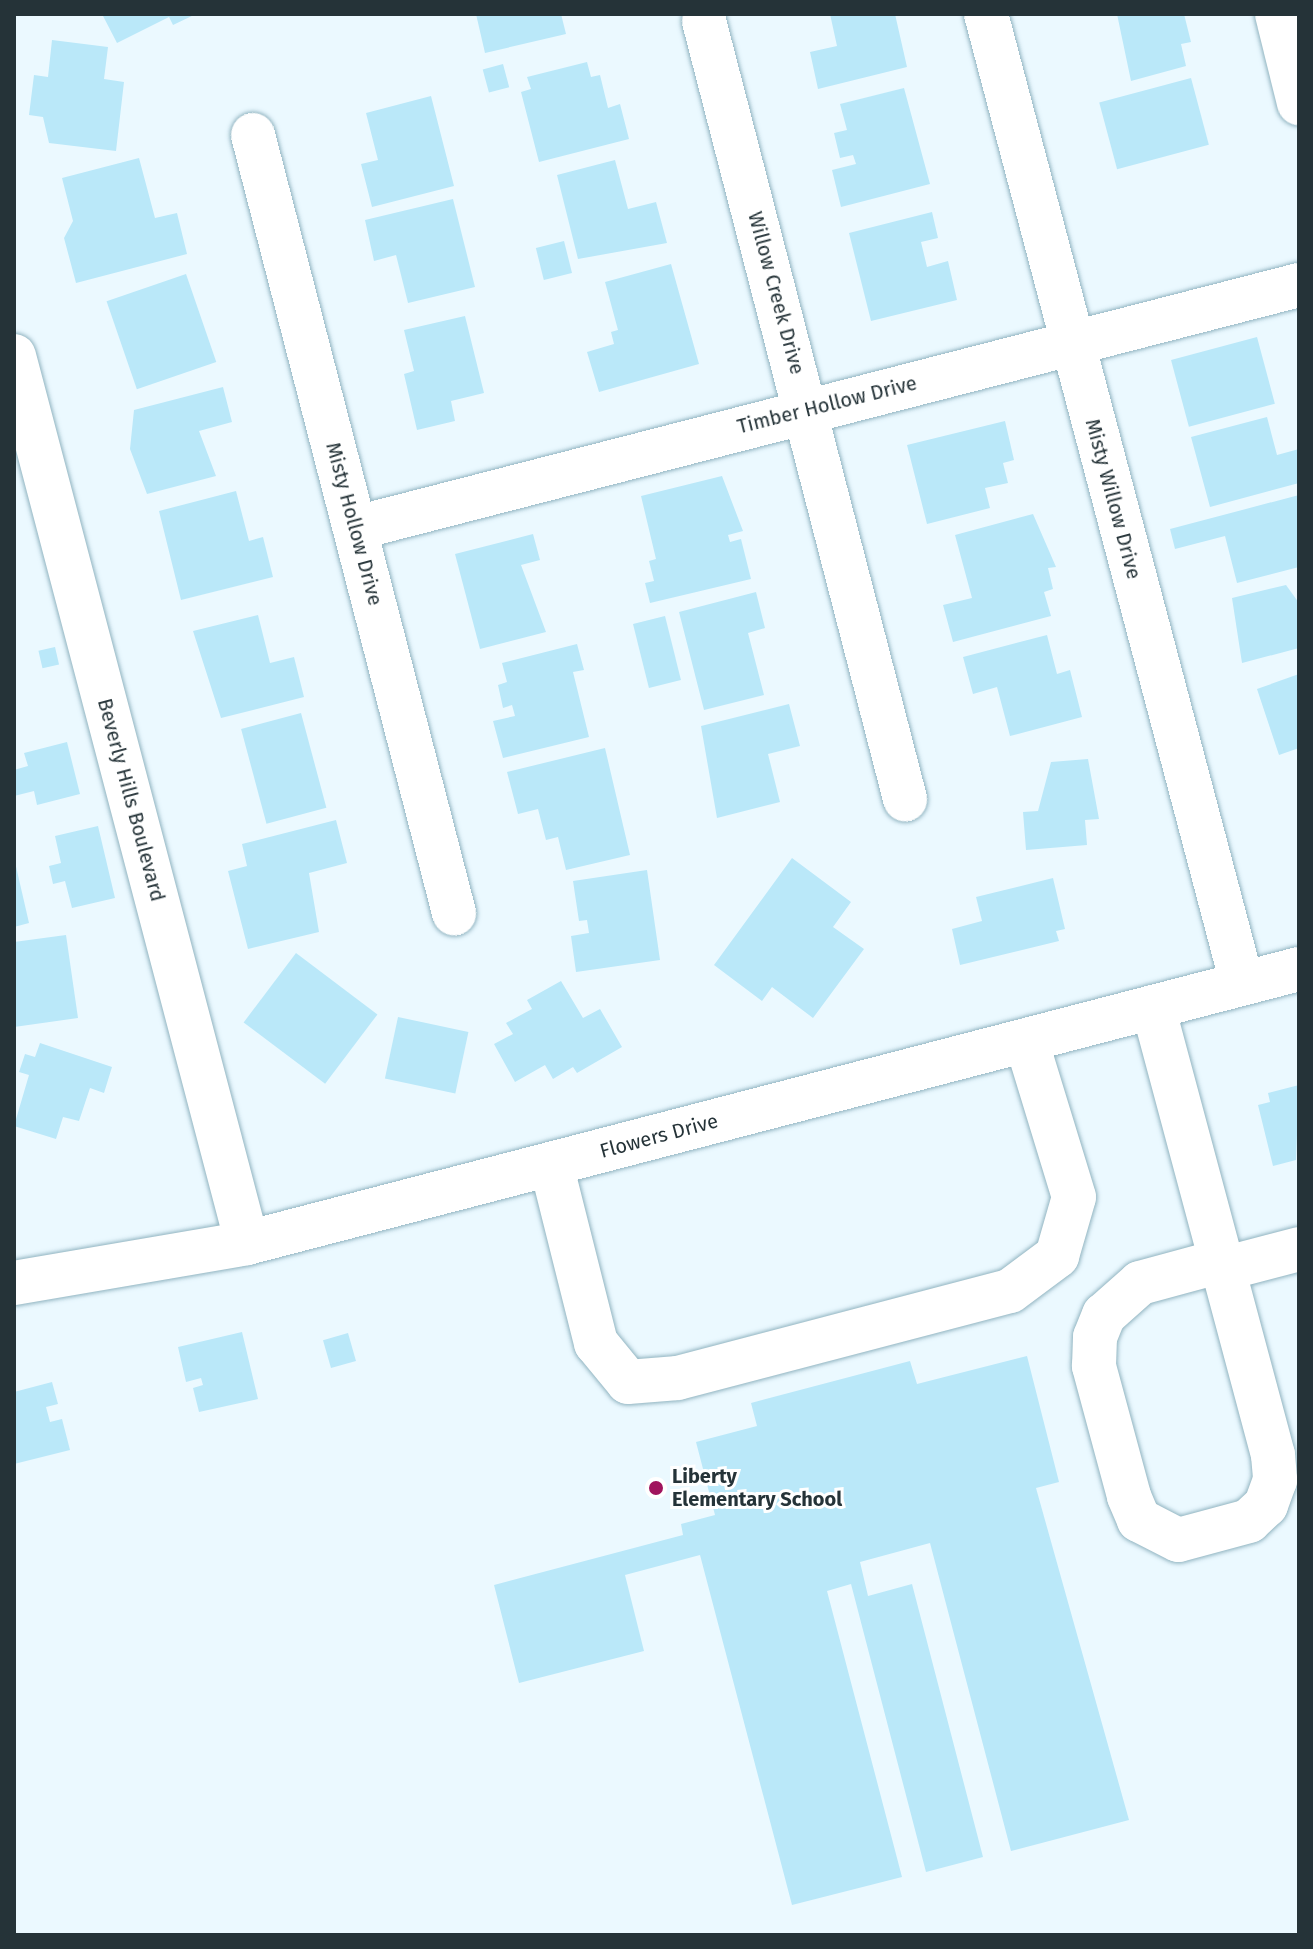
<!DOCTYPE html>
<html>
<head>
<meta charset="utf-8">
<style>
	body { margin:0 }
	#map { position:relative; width:1313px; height:1949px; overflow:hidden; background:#ebf9ff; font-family:"Fira Sans",sans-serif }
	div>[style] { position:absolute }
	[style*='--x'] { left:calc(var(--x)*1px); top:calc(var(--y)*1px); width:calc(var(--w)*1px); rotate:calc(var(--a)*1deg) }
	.building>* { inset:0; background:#bae8f9; transform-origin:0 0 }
	.roads { filter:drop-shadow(0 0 2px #91b4c1) drop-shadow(0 0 2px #91b4c1) }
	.minor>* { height:44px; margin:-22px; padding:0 22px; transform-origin:22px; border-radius:22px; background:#fff }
	.dots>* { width:22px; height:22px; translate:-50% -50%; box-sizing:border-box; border:4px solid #fff; border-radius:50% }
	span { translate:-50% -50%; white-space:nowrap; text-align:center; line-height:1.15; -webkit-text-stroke:6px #fff; paint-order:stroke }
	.street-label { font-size:20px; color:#253338 }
	.poi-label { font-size:20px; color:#253338; font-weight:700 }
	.left { translate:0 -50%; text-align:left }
	.frame { position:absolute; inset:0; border:16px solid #253338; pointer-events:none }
</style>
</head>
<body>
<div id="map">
	<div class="building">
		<div style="clip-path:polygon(102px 14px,196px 14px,173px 25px,169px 17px,117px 43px)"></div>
		<div style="clip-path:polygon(476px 14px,561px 14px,566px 34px,485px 53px)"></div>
		<div style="clip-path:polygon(830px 14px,895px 14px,907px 67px,818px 89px,810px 52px,837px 46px)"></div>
		<div style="clip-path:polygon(1117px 14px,1184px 14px,1191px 42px,1181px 44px,1186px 66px,1131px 81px)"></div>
		<div style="clip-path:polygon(52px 40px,108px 47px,104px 79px,124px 82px,116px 151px,49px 143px,43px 117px,29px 115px,34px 75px,48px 77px)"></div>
		<div style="clip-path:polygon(587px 62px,591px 77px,600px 75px,608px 108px,620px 104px,629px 139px,539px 162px,521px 92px,531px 89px,527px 77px)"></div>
		<div style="left:503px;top:64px;width:24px;height:21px;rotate:75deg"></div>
		<div style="left:1191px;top:78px;width:69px;height:95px;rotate:75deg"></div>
		<div style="clip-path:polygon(904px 88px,930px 184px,841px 207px,832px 170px,856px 164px,853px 155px,840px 158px,834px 133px,847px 130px,840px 104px)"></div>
		<div style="clip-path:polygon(431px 96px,454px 186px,372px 207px,361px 164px,378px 160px,366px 113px)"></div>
		<div style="clip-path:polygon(139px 158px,155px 218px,177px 213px,187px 254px,76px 283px,64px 238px,73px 221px,62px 178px)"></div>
		<div style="clip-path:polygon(615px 160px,628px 209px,656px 202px,667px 243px,578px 259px,557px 175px)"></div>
		<div style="clip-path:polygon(453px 199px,475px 287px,408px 303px,396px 255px,374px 261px,365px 220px)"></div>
		<div style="clip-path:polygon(932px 212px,938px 238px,921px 242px,927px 267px,948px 261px,957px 300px,871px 321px,849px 233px)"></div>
		<div style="left:564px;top:241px;width:33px;height:29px;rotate:76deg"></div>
		<div style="clip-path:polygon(671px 264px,699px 364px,599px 392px,587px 352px,614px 344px,611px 332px,618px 330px,605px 282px)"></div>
		<div style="left:186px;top:274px;width:93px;height:84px;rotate:71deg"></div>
		<div style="clip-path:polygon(465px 316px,484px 393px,451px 401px,455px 421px,417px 430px,404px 374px,414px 371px,404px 330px)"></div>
		<div style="left:1257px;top:337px;width:69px;height:89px;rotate:75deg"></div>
		<div style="clip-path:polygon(223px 387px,232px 422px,199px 431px,216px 476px,147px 494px,130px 449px,134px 410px)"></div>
		<div style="clip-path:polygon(1267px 417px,1277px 455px,1299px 449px,1299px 483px,1210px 507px,1191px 437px)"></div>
		<div style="clip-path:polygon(1005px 421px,1014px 460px,1003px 463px,1008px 483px,985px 488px,990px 508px,927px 524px,907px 445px)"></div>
		<div style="clip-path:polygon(722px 476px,743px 531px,728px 535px,730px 542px,741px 539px,751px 579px,650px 603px,645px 583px,654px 581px,649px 561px,656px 559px,641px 496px)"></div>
		<div style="clip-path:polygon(236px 491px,249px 541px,263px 537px,273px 577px,181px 600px,159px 511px)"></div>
		<div style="clip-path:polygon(1299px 495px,1299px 567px,1237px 583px,1225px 536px,1175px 549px,1170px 529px)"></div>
		<div style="clip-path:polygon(1033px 514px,1056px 567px,1048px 568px,1053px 589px,1044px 592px,1051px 616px,953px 642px,943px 605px,972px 598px,955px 535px)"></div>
		<div style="clip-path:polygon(533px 534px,540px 560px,521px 565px,546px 632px,480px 649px,455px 554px)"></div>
		<div style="clip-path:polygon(1286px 585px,1299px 603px,1299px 648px,1242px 663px,1232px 598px)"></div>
		<div style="clip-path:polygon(756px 592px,765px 628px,748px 633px,764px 695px,704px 710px,679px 612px)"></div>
		<div style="clip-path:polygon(258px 615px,270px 663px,294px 657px,304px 697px,221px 718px,193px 631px)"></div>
		<div style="left:665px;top:616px;width:66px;height:33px;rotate:76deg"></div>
		<div style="clip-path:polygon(1047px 635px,1057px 674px,1070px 670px,1082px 717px,1010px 736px,997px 687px,973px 694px,963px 657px)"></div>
		<div style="clip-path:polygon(577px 644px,584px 670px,573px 672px,589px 737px,503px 758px,493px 721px,515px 716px,512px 705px,503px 708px,498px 685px,507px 682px,502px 663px)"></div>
		<div style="left:55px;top:647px;width:18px;height:17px;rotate:77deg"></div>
		<div style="clip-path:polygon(1299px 674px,1299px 748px,1279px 755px,1257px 689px)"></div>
		<div style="clip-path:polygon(789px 704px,800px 746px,768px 754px,780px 802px,717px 818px,701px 726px)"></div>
		<div style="left:301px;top:713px;width:98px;height:62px;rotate:75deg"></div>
		<div style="clip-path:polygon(67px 742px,80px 794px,37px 805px,34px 791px,14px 796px,14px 770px,28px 766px,24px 753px)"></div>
		<div style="clip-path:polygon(605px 748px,630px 855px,566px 870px,558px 837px,546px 840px,538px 809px,518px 814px,507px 772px)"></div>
		<div style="clip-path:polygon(1088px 759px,1099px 819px,1085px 820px,1087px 845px,1026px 850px,1023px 812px,1038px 811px,1051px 762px)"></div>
		<div style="clip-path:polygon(336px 820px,347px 863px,309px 873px,319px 932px,248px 949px,228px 871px,247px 866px,242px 844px)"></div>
		<div style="clip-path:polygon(98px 826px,115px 898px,72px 908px,65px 881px,53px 884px,49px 866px,61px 863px,55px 836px)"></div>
		<div style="clip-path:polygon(792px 858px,851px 902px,833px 927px,864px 949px,813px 1018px,772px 987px,762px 1001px,714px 965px)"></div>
		<div style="clip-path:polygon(15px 862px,29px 923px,14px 927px,14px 863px)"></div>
		<div style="clip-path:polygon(647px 870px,660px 960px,576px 972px,571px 936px,589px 933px,587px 920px,579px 921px,573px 881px)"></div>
		<div style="clip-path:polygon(1053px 878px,1065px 929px,1056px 931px,1059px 941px,960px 965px,952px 929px,982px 921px,976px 897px)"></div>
		<div style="clip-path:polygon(66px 935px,78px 1018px,14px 1027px,14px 942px)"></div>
		<div style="left:296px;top:953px;width:102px;height:87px;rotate:37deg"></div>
		<div style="clip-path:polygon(561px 981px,583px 1018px,600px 1009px,622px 1047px,577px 1073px,573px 1067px,553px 1079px,545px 1065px,515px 1082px,494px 1044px,513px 1034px,506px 1023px,532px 1009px,527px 1000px)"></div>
		<div style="left:398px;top:1017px;width:72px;height:63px;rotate:12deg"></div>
		<div style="clip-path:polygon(40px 1043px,112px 1067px,104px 1093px,90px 1088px,79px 1121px,63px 1117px,56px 1139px,14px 1126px,29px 1075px,19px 1072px,25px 1054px,35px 1057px)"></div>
		<div style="clip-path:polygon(1299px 1085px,1296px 1160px,1273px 1166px,1258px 1105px,1270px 1102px,1268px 1093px)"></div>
		<div style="clip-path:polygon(242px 1332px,258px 1399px,199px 1412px,193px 1388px,203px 1385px,201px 1378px,186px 1382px,178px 1347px)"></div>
		<div style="left:348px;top:1333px;width:29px;height:26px;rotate:74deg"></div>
		<div style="clip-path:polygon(1027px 1356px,1059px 1482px,1036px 1488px,1129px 1820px,1011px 1851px,930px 1543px,860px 1562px,868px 1596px,912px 1584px,983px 1857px,926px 1872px,851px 1584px,827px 1591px,902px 1877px,792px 1905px,700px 1555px,625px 1575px,644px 1651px,519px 1683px,494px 1585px,683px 1535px,681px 1524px,715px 1515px,696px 1442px,757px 1426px,751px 1403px,910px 1361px,917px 1384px)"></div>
		<div style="clip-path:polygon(52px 1382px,58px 1404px,46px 1407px,50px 1422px,62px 1419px,70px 1450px,14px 1464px,14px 1392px)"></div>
	</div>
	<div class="roads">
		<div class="minor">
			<div style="--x:986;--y:14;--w:1002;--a:75.2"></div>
			<div style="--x:1277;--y:14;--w:92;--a:76.1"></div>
			<div style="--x:704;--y:21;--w:804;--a:75.51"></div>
			<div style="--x:253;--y:135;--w:804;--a:75.51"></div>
			<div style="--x:14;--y:356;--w:917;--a:75.28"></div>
			<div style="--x:356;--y:528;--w:974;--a:-14.45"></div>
			<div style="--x:1153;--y:1007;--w:464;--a:75"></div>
			<div style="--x:1273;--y:1455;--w:25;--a:85"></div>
			<div style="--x:1275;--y:1480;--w:27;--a:110"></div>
			<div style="--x:1266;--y:1505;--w:23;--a:137"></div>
			<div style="--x:1249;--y:1521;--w:73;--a:165"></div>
			<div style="--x:1178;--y:1540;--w:44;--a:-152.9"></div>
			<div style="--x:1139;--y:1520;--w:26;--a:-113"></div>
			<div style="--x:1129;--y:1496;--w:135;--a:-105.1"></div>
			<div style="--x:1094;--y:1366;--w:29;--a:-88"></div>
			<div style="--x:1095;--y:1337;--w:24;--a:-68"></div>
			<div style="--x:1104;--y:1315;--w:48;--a:-41.6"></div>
			<div style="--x:1140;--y:1283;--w:84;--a:-15.2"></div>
			<div style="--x:551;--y:1164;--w:185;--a:75.9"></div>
			<div style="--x:596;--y:1343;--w:50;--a:50.6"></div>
			<div style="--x:628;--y:1382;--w:50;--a:-4.6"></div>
			<div style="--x:678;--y:1378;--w:343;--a:-14.7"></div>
			<div style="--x:1010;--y:1291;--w:59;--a:-36.7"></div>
			<div style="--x:1057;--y:1256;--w:61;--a:-73.9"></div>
			<div style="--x:1074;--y:1197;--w:164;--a:-107"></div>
			<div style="--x:1223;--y:1269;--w:79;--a:-14.7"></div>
			<div style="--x:14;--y:1283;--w:236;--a:-9.7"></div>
			<div style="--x:247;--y:1243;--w:1087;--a:-14.6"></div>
		</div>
	</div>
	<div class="dots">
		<div style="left:656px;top:1488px;background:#a0145d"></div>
	</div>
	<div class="street-label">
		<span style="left:776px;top:293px;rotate:75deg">Willow Creek Drive</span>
		<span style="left:827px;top:405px;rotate:-14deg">Timber Hollow Drive</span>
		<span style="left:1113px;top:499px;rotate:75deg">Misty Willow Drive</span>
		<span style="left:354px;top:524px;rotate:75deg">Misty Hollow Drive</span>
		<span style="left:131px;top:800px;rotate:75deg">Beverly Hills Boulevard</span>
		<span style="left:659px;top:1136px;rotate:-15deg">Flowers Drive</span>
	</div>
	<div class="poi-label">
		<span class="left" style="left:672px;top:1488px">Liberty<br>Elementary School</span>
	</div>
	<div class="frame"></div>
</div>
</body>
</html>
